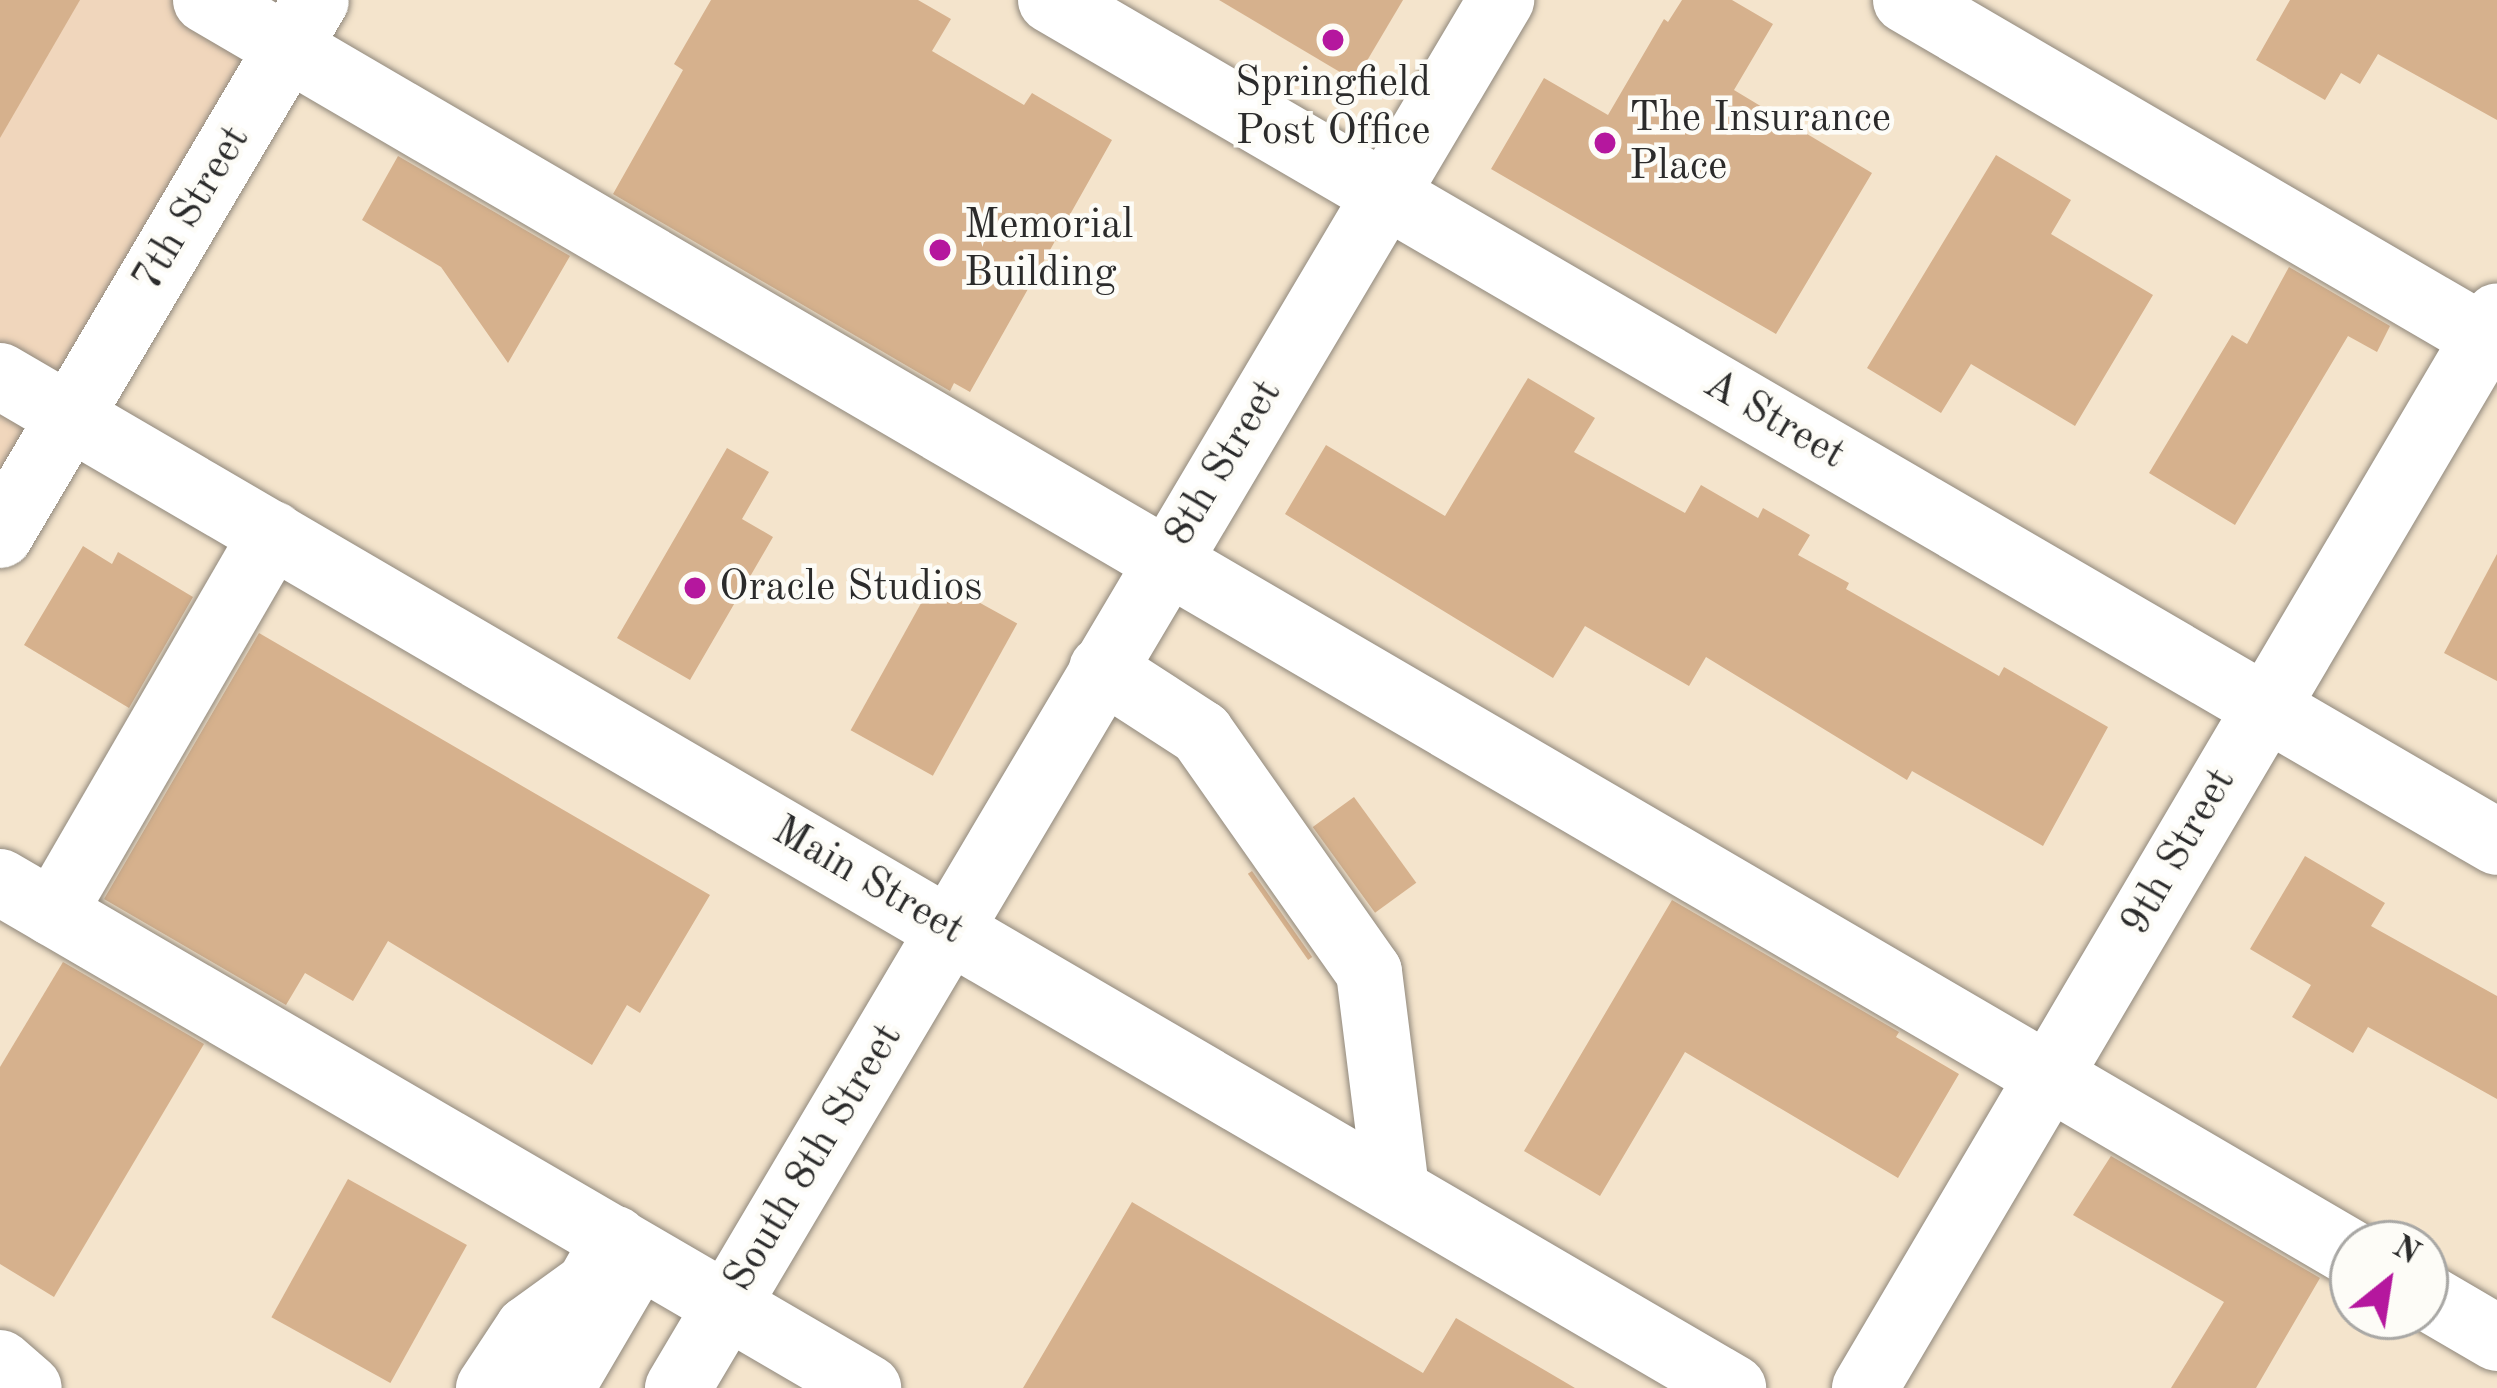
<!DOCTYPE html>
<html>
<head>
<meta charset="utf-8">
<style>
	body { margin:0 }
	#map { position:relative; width:2497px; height:1388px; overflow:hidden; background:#f4e4cc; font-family:"Old Standard TT",serif }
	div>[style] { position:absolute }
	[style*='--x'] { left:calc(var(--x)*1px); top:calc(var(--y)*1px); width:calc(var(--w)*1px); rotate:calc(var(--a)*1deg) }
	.built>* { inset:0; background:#f0d6bc }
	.building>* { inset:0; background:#d6b18d; transform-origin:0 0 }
	.roads { filter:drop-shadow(0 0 3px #90887c) drop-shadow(0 0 3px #90887c) }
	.minor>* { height:66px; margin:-33px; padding:0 33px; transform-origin:33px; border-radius:33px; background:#fff }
	.major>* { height:66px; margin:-33px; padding:0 33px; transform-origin:33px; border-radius:33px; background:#fff }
	.dots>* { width:33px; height:33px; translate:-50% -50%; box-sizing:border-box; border:6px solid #fdfcf7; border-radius:50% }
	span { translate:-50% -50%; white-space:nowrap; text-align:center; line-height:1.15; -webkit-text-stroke:9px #fdfcf7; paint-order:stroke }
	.poi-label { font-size:42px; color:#2b2b2b }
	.left { translate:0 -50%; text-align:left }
	.street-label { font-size:42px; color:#2b2b2b }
	.north { position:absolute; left:2329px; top:1220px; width:120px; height:120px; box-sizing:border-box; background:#fdfcf7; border:3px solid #a9a8a5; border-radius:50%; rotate:30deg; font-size:33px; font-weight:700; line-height:48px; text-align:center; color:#2b2b2b }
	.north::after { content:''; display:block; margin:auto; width:42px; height:54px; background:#b5179e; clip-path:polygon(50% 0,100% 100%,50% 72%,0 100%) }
</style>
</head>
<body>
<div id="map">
	<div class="built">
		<div style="clip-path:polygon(0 0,205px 0,288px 48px,0 536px)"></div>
	</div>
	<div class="building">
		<div style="clip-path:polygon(0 0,80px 0,0 138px)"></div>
		<div style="clip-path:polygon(711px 0,918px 0,951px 19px,932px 51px,1024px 105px,1032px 93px,1112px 140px,970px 392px,954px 383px,950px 391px,613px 194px,683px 70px,674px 64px)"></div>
		<div style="clip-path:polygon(1219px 0,1403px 0,1355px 81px)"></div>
		<div style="clip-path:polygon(1682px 0,1732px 0,1773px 24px,1734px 90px,1872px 173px,1776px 334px,1491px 169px,1544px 78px,1608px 115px,1664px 19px,1668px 22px)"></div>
		<div style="clip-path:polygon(2290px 0,2497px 0,2497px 120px,2378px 54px,2360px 84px,2341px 73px,2325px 100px,2256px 60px)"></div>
		<div style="clip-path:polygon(1996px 155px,2071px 200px,2051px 234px,2153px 295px,2075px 426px,1971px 364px,1941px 413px,1867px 368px)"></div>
		<div style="clip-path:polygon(398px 156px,570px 256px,508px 363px,441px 267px,362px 220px)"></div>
		<div style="clip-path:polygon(2289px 267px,2390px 326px,2377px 352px,2348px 336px,2235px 525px,2149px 473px,2232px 335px,2247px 344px)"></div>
		<div style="clip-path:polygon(1528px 378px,1595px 418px,1574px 452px,1685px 513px,1701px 485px,1758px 518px,1763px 508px,1810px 535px,1798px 555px,1849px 583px,1846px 589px,1999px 676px,2004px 667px,2108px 727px,2043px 846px,1912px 771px,1907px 780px,1706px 657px,1689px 686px,1585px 626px,1553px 678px,1285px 514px,1326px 445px,1445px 516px)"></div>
		<div style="clip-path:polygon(727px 448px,769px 472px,742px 519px,773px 537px,690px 680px,617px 638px)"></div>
		<div style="clip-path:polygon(83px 546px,112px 564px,118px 552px,193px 597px,129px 708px,24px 645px)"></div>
		<div style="clip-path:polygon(2497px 554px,2497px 681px,2444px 653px)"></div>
		<div style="left:935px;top:578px;width:94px;height:174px;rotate:29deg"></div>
		<div style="clip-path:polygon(259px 633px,710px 895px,640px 1013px,627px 1005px,592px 1065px,388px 941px,353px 1001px,305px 973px,286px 1005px,104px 899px)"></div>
		<div style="left:1354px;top:797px;width:106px;height:51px;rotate:54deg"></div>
		<div style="clip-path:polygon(2305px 856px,2385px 903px,2371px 926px,2497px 996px,2497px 1099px,2368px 1027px,2353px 1053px,2292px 1017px,2311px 985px,2250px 949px)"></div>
		<div style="left:1252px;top:871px;width:105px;height:5px;rotate:55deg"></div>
		<div style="clip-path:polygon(1672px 900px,1899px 1032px,1896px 1037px,1959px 1074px,1898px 1178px,1685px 1052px,1600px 1196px,1524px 1151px)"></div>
		<div style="clip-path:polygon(63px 962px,204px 1044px,54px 1297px,0 1264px,0 1067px)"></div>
		<div style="clip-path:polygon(2111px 1156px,2320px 1278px,2256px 1388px,2171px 1388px,2224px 1302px,2073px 1215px)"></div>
		<div style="left:348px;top:1179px;width:136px;height:158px;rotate:29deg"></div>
		<div style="clip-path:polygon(1132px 1202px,1423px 1373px,1456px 1318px,1575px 1388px,1023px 1388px)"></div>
	</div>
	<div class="roads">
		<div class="minor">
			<div style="--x:206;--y:0;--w:2486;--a:30.29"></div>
			<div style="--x:1051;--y:0;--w:1673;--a:30.21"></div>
			<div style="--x:1906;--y:0;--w:684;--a:30.27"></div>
			<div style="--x:0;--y:535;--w:621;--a:-59.43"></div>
			<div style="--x:1102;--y:669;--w:118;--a:32.9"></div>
			<div style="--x:1201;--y:733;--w:292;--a:54.9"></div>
			<div style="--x:1369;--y:972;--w:219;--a:82.9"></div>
			<div style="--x:0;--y:882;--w:1005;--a:30.24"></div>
			<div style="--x:53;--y:913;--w:438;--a:-59.9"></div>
			<div style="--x:2425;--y:1296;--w:83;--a:30.3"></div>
			<div style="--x:489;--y:1388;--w:71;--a:-56.5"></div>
			<div style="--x:528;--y:1329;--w:75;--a:-35.8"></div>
			<div style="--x:589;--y:1285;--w:53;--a:-60.5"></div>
			<div style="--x:561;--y:1388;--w:134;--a:-59.6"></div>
			<div style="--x:678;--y:1388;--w:1614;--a:-59.33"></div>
			<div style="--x:1865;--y:1388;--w:1244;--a:-59.46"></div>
		</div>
		<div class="major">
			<div style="--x:0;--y:376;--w:2007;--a:30.28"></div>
			<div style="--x:0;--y:1363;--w:38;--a:41"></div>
		</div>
	</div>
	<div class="dots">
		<div style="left:1333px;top:40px;background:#b5179e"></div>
		<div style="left:1605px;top:143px;background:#b5179e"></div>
		<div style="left:940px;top:250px;background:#b5179e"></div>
		<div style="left:695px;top:588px;background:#b5179e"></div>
	</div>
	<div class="poi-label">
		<span style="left:1333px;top:108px">Springfield<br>Post Office</span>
		<span class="left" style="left:1629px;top:143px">The Insurance<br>Place</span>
		<span class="left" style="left:964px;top:250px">Memorial<br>Building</span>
		<span class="left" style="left:719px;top:588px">Oracle Studios</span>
	</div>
	<div class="street-label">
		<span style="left:192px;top:209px;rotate:-59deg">7th Street</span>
		<span style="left:1774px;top:420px;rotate:30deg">A Street</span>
		<span style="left:1224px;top:463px;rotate:-59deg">8th Street</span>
		<span style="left:2179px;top:852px;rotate:-60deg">9th Street</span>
		<span style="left:868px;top:881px;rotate:30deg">Main Street</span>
		<span style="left:814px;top:1158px;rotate:-59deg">South 8th Street</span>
	</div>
	<div class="north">N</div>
</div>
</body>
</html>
